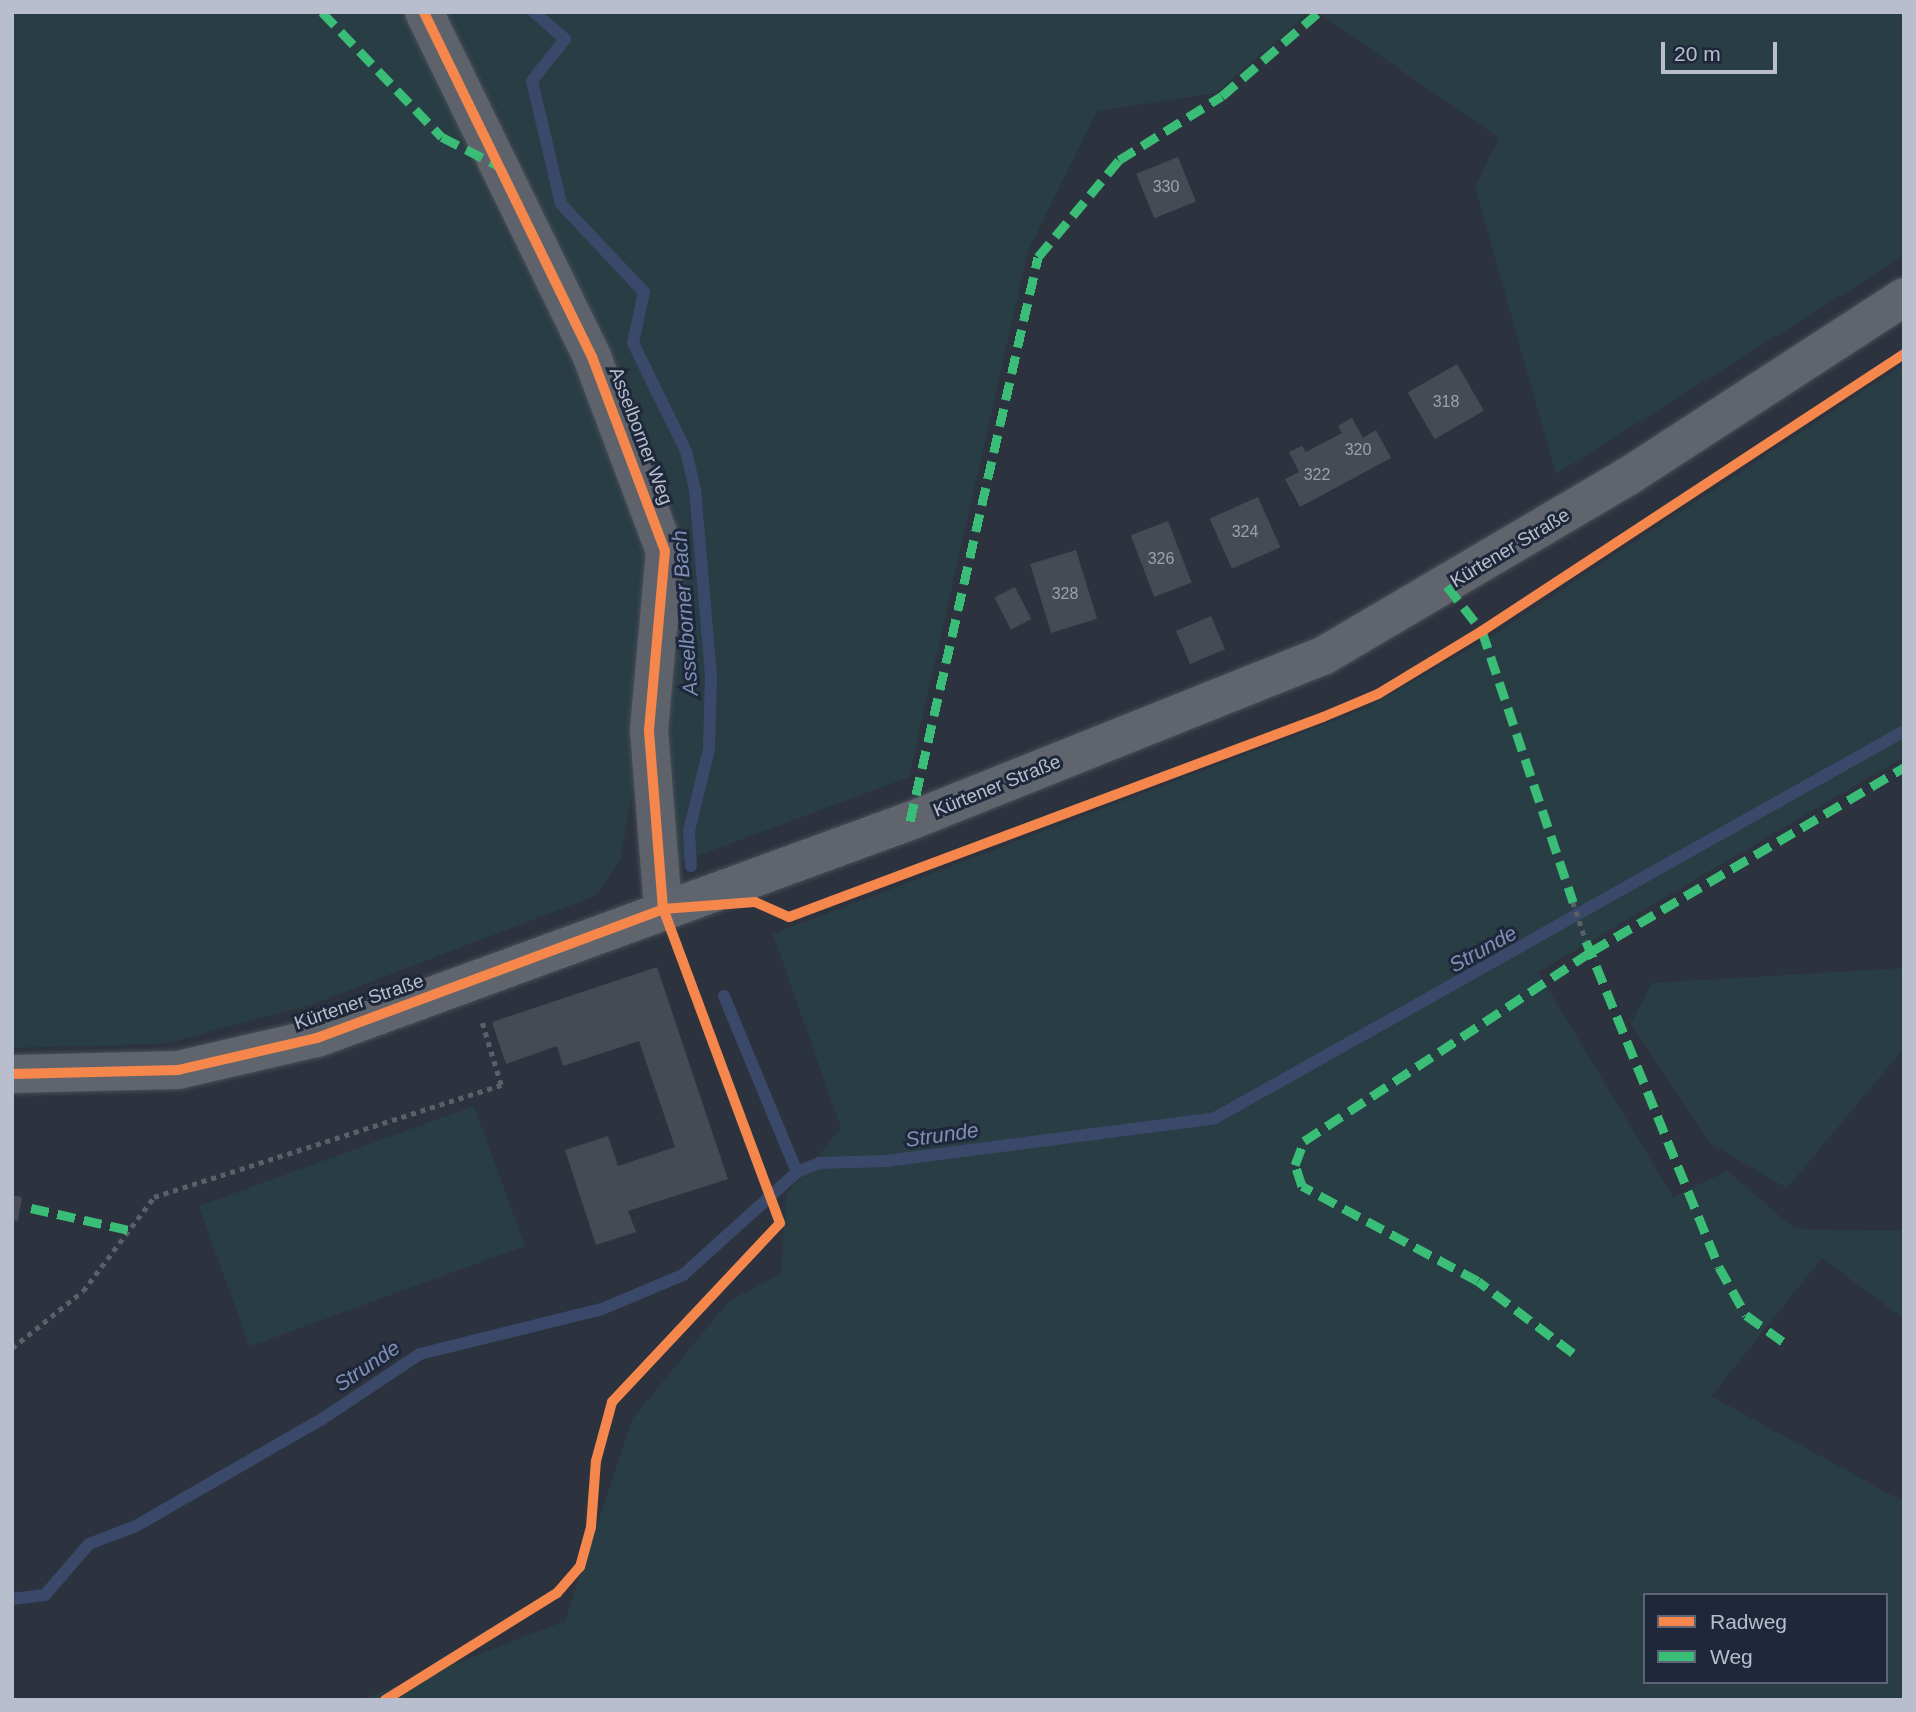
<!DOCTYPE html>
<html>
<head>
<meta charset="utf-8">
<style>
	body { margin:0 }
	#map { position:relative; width:1916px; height:1712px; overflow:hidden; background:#2d333e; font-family:Arial,sans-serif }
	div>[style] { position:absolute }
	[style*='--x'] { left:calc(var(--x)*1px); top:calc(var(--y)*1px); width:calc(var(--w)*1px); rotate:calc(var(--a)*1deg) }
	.green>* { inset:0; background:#293d45; transform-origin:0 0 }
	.stream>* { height:12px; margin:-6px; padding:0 6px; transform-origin:6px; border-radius:6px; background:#3a496a }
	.building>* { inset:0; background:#454a53; transform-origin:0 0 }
	.path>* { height:4.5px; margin-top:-2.25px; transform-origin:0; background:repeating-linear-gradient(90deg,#5b6068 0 5px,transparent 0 10px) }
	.roads { filter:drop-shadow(0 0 2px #4a4e57) drop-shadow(0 0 2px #4a4e57) }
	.minor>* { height:38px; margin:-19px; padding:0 19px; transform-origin:19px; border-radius:19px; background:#5e626b }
	.major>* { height:38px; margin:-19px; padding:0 19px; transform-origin:19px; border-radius:19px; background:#60646d }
	.quiet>* { height:9px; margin-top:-4.5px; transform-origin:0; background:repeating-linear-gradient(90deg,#3abd76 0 18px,transparent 0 27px) }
	.cycleway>* { height:10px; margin:-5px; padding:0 5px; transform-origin:5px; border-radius:5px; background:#f5874c }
	span { translate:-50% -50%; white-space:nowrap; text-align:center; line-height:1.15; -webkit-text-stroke:6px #1f283a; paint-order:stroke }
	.number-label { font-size:16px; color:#9ba1af }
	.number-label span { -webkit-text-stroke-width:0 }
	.street-label { font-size:19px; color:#b8bece }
	.water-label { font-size:21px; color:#7e90b6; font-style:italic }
	.frame { position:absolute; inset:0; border:14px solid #b8bece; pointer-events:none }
	.legend { position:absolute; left:1643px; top:1593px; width:245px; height:91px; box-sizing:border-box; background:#1f283a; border:2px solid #5c6475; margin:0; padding:9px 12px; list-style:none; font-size:21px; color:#b8bece }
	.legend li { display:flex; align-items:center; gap:14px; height:35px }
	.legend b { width:35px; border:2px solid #5c6475 }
	.scale { position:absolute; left:1661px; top:42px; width:116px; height:32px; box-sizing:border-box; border:4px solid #b8bece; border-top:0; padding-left:9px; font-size:21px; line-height:24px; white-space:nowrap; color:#b8bece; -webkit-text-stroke:5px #1f283a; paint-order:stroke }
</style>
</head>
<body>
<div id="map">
	<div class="green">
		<div style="clip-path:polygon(12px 12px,1310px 12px,1216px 93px,1097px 111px,1028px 251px,909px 777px,673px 865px,642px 732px,621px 858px,595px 896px,313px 1004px,164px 1044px,12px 1048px)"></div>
		<div style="clip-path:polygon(1317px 12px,1904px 12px,1904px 256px,1556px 474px,1475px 187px,1499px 138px)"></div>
		<div style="clip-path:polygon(evenodd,1904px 364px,1904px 757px,1538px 972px,1673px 1197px,1727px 1171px,1795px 1229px,1904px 1231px,1904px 1319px,1822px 1258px,1711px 1396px,1904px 1502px,1904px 1700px,361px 1700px,565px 1621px,633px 1418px,729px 1301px,781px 1274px,786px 1195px,841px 1128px,773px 934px,1367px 708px,1492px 636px,1904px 364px,1645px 1595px,1886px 1595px,1886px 1682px,1645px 1682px,1645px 1595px)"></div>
		<div style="clip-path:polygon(1904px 968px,1904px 1048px,1787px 1188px,1711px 1144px,1631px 1024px,1652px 983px)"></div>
		<div style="left:474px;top:1106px;width:149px;height:293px;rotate:70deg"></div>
	</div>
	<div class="stream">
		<div style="--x:534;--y:12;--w:41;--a:41.1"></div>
		<div style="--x:565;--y:39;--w:53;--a:128.2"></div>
		<div style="--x:532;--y:81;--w:126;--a:76.7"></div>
		<div style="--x:561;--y:204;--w:121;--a:46.7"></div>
		<div style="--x:644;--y:292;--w:52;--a:102.2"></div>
		<div style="--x:633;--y:343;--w:120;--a:63.9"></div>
		<div style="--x:686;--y:451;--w:39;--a:77"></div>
		<div style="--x:695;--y:489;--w:186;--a:85.1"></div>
		<div style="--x:711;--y:674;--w:75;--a:91.5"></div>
		<div style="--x:709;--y:749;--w:84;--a:103.7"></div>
		<div style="--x:689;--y:831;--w:35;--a:87"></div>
		<div style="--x:724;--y:996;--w:191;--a:67.5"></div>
		<div style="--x:12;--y:1599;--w:33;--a:-7"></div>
		<div style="--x:45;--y:1595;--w:67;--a:-49.2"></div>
		<div style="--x:89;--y:1544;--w:50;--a:-21"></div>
		<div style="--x:136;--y:1526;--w:215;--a:-29.9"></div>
		<div style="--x:322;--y:1419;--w:118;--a:-33.6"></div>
		<div style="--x:420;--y:1354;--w:187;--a:-13.9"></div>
		<div style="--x:602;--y:1309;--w:88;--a:-22.8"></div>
		<div style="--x:683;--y:1275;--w:154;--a:-42.1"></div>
		<div style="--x:797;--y:1172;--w:24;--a:-22"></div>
		<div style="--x:819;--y:1163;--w:67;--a:-1.7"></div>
		<div style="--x:886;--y:1161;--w:332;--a:-7.4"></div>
		<div style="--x:1215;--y:1118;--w:790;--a:-29.32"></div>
	</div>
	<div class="building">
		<div style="left:1178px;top:157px;width:48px;height:45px;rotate:68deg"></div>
		<div style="left:1457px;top:364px;width:54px;height:57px;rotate:60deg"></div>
		<div style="clip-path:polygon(1352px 418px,1363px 438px,1376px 430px,1391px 458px,1300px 507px,1285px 479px,1299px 472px,1289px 452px,1302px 446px,1306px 452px,1342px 433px,1338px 426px)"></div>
		<div style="left:1258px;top:497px;width:55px;height:53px;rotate:66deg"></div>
		<div style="left:1168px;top:521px;width:66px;height:40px;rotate:69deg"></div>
		<div style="left:1076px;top:550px;width:72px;height:48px;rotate:73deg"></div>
		<div style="left:1015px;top:587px;width:36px;height:23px;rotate:63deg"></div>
		<div style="left:1211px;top:616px;width:36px;height:38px;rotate:67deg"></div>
		<div style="clip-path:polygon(657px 967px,728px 1179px,628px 1211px,636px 1232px,596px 1245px,565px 1150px,608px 1136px,618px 1166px,675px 1147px,639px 1041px,563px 1066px,557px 1046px,506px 1064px,492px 1022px)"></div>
		<div style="clip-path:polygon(12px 1195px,22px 1197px,18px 1221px,12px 1220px)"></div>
	</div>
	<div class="path">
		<div style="--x:1573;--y:902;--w:41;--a:71.6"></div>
		<div style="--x:12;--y:1348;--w:91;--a:-38.8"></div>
		<div style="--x:83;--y:1291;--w:118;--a:-52.9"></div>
		<div style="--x:154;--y:1197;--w:365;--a:-17.9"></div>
		<div style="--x:501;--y:1085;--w:69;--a:-106.9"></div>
		<div style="--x:385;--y:1700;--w:203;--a:-31.9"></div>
		<div style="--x:557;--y:1593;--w:35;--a:-49"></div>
		<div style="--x:580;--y:1567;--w:41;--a:-74.6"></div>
		<div style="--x:591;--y:1527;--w:66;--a:-85.7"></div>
		<div style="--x:596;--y:1461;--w:61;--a:-74.8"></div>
		<div style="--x:612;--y:1402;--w:245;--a:-46.8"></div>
		<div style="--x:780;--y:1223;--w:296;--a:-110.3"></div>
	</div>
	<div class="roads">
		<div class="minor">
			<div style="--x:424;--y:12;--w:384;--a:64"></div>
			<div style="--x:592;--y:357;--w:207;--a:69.4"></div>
			<div style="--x:665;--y:551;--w:180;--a:95.1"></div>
			<div style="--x:649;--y:730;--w:180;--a:85.5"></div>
		</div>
		<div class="major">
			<div style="--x:12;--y:1074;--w:166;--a:-1.4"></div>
			<div style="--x:178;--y:1070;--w:143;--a:-13"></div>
			<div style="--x:317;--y:1038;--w:631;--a:-20.1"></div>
			<div style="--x:910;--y:821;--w:445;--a:-21.8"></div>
			<div style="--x:1323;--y:656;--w:353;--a:-30.5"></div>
			<div style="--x:1627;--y:477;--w:330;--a:-33"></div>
		</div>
	</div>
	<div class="quiet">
		<div style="--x:322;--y:12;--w:173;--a:46.2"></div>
		<div style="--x:442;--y:137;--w:62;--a:27"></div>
		<div style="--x:1447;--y:586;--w:57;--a:52.1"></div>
		<div style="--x:1482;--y:631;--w:286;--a:71.4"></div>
		<div style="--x:910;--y:821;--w:578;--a:-77.21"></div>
		<div style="--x:1038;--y:257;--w:126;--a:-50.1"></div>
		<div style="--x:1119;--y:160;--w:121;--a:-31.9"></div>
		<div style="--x:1222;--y:96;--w:128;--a:-40.9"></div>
		<div style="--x:1586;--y:941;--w:352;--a:67.8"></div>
		<div style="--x:1719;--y:1267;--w:55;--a:60.6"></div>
		<div style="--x:1746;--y:1315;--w:53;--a:35.8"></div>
		<div style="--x:31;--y:1208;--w:100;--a:12.7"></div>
		<div style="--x:1573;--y:1353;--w:119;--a:-142.8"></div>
		<div style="--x:1478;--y:1281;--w:200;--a:-151.6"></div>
		<div style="--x:1302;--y:1186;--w:22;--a:-108"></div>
		<div style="--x:1295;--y:1165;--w:26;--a:-69"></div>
		<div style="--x:1304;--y:1141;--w:345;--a:-33.4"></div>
		<div style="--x:1592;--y:951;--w:362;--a:-30.5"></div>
	</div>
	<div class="cycleway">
		<div style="--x:12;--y:1074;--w:166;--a:-1.4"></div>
		<div style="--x:178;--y:1070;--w:143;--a:-13"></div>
		<div style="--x:317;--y:1038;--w:369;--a:-20.4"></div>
		<div style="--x:663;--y:909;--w:92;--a:-4.4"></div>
		<div style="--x:755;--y:902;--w:37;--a:24"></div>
		<div style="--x:789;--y:917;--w:570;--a:-20.53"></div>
		<div style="--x:1323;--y:717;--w:60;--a:-22.7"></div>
		<div style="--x:1378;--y:694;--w:122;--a:-31.2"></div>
		<div style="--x:1482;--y:631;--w:505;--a:-33.28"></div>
		<div style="--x:385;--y:1700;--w:203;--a:-31.9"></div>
		<div style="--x:557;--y:1593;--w:35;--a:-49"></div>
		<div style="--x:580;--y:1567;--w:41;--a:-74.6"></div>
		<div style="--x:591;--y:1527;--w:66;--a:-85.7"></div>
		<div style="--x:596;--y:1461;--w:61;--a:-74.8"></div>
		<div style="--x:612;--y:1402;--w:245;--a:-46.8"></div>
		<div style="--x:780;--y:1223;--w:335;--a:-110.4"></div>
		<div style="--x:663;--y:909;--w:180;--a:-94.5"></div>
		<div style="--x:649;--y:730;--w:180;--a:-84.9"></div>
		<div style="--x:665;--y:551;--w:207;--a:-110.6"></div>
		<div style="--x:592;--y:357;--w:384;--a:-116"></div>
	</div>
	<div class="number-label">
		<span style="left:1166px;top:187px">330</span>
		<span style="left:1446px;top:402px">318</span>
		<span style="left:1358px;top:450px">320</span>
		<span style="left:1317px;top:475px">322</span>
		<span style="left:1245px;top:532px">324</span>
		<span style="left:1161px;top:559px">326</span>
		<span style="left:1065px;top:594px">328</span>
	</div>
	<div class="street-label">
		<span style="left:641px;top:436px;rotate:69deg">Asselborner Weg</span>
		<span style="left:1510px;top:548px;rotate:-31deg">Kürtener Straße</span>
		<span style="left:997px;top:786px;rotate:-22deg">Kürtener Straße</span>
		<span style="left:359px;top:1002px;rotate:-19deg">Kürtener Straße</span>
	</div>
	<div class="water-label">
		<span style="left:685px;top:613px;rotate:-94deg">Asselborner Bach</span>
		<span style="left:1483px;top:949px;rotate:-29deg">Strunde</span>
		<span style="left:942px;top:1135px;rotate:-8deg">Strunde</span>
		<span style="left:367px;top:1366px;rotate:-34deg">Strunde</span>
	</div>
	<div class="frame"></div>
	<ul class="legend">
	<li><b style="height:9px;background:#f5874c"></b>Radweg</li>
	<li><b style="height:9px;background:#3abd76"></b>Weg</li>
	</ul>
	<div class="scale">20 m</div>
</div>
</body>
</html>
